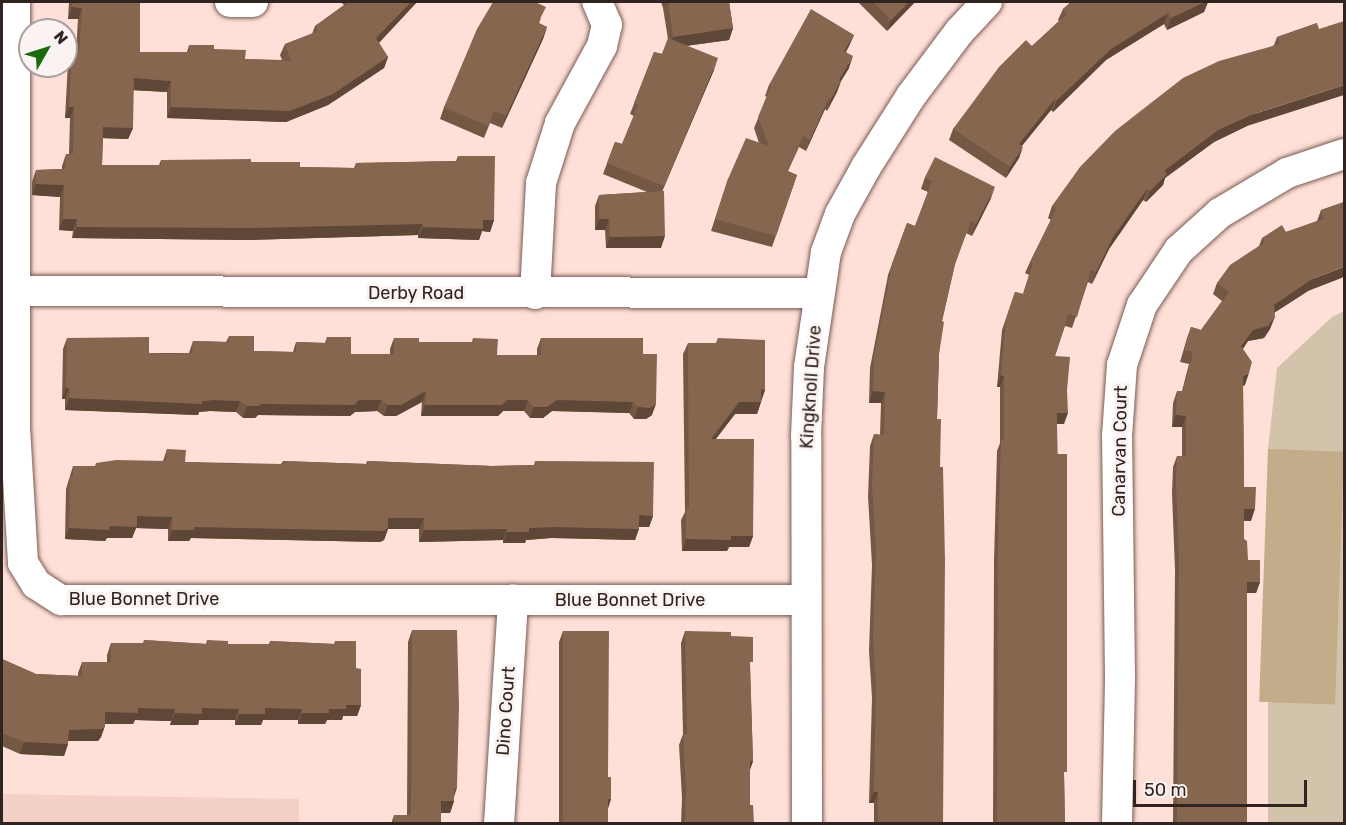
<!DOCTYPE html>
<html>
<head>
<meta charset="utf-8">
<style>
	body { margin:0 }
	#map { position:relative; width:1346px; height:825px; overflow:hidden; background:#fee0d8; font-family:Rubik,sans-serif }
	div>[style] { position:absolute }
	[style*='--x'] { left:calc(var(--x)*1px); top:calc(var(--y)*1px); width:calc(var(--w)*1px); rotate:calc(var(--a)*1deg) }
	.built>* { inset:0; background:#f4d0c7 }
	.green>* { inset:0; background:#d4c3ab }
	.forest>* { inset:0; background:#c3ac89; transform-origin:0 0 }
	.roads { filter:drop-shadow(0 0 2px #7a5a52) drop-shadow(0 0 2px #7a5a52) }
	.minor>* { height:30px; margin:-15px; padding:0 15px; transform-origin:15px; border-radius:15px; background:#fff }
	.wall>* { inset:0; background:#745844 }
	.shaded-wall>* { inset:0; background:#5e4737 }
	.building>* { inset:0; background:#87664f }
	span { translate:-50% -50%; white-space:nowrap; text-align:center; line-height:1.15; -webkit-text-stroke:6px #faf3f1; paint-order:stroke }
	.street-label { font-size:18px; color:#312320 }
	.frame { position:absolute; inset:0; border:3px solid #312320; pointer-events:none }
	.north { position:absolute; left:18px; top:18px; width:60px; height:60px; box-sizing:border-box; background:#faf3f1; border:2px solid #aaa09d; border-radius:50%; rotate:51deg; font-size:16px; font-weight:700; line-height:24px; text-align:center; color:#312320 }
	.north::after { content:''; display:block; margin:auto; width:21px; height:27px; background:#1b6b0e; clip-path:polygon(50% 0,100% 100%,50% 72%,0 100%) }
	.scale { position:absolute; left:1133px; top:780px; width:174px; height:27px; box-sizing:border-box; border:3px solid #312320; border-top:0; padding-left:8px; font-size:18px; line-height:21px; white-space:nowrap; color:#312320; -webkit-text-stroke:4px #faf3f1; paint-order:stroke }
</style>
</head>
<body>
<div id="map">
	<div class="built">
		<div style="clip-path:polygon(2px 794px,299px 799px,299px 823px,2px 823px)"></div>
	</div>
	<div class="green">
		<div style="clip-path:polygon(1344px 311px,1344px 823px,1268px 824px,1268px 449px,1277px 368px,1332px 317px)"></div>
	</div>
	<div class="forest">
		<div style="left:1268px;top:449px;width:76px;height:253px;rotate:2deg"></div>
	</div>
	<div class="roads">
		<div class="minor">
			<div style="--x:15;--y:2;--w:426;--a:90"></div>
			<div style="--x:15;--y:428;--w:135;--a:86.6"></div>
			<div style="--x:23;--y:563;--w:25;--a:58"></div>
			<div style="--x:36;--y:584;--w:30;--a:33"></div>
			<div style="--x:61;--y:600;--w:745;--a:0"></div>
			<div style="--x:230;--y:2;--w:23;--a:0"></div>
			<div style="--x:14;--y:291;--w:804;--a:0.14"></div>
			<div style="--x:535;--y:294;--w:111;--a:-86.9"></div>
			<div style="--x:541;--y:183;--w:63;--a:-72.4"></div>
			<div style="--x:560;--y:123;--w:88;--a:-61.4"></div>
			<div style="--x:602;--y:46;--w:22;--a:-77"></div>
			<div style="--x:607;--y:25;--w:25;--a:-113"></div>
			<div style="--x:499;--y:824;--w:225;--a:-86.4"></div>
			<div style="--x:807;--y:824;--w:388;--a:-90.1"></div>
			<div style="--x:806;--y:436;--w:69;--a:-87.5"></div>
			<div style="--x:809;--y:367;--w:116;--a:-81.6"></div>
			<div style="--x:826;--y:252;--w:40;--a:-69.8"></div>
			<div style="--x:840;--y:214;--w:54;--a:-61"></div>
			<div style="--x:866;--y:167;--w:84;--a:-57.6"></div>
			<div style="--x:911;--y:96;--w:80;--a:-53.1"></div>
			<div style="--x:959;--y:32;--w:41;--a:-47"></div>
			<div style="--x:1117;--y:824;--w:147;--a:-88.8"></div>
			<div style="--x:1120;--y:677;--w:241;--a:-90.7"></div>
			<div style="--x:1117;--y:436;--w:71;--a:-86"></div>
			<div style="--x:1122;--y:365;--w:63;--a:-71.6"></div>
			<div style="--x:1142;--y:305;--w:66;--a:-56.1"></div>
			<div style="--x:1179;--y:250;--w:55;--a:-42.1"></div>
			<div style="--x:1220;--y:213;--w:78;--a:-30.8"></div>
			<div style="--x:1287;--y:173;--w:60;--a:-18.4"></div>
		</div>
	</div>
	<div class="wall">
		<div style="clip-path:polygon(69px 2px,140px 2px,140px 52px,187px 52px,189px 45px,214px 49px,245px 59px,282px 60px,280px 55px,285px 44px,312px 34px,315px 26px,344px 5px,341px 2px,417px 2px,379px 43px,388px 57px,384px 68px,328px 105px,286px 122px,167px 118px,167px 92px,133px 90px,133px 128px,128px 139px,103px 138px,102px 165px,159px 165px,161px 160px,251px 162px,300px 167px,354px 168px,356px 163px,456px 161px,458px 156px,494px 220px,490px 232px,482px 231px,479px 240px,418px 238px,418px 235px,248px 240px,72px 238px,73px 231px,59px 230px,60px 197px,32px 195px,32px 182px,36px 170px,62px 169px,62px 166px,66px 154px,69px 154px,70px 118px,65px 118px,68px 63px,72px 52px,76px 52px,78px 19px,68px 19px)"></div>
		<div style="clip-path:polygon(661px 2px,729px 2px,733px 28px,729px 40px,686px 46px,714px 70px,662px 192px,661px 248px,606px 248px,605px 230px,595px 230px,595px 206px,599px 195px,647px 192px,603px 174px,615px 142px,622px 144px,634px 116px,630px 114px,654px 52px,662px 54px,668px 39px,663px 8px)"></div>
		<div style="clip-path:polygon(858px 2px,915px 2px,887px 31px)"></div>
		<div style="clip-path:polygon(1071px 2px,1208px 2px,1204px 12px,1167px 30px,1164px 24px,1106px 60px,1053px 112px,1051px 110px,1022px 146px,1019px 158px,1006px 178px,949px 140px,953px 129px,1032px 46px,1059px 21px,1058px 20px,1063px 9px)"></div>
		<div style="clip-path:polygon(541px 18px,539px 23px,547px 27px,543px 39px,502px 128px,490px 123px,484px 138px,440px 119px,444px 107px)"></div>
		<div style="clip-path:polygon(1317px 23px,1247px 126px,1214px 142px,1165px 178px,1163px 185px,1146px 202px,1143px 200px,1109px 249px,1092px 284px,1088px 282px,1072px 328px,1065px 326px,1055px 356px,1064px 424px,1057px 424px,1065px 824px,993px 824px,994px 561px,997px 451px,1000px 443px,1000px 387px,997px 387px,1002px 330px,1015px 292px,1023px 294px,1029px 275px,1025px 273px,1030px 262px,1051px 220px,1048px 218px,1052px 206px,1274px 45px,1277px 37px)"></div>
		<div style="clip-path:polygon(854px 35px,849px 46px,846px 52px,849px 68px,841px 81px,837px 92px,827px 111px,825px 109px,806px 151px,799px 147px,788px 171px,797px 175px,772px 247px,711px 231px,728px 179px,759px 143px,754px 128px,767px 97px,765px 96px,769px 85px)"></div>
		<div style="clip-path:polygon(925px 177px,991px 198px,972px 236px,966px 233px,955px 264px,942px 321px,939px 354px,937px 419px,940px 467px,943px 824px,874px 824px,874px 803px,869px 803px,872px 698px,869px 651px,872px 565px,868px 496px,870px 446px,874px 434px,880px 435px,881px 403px,869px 403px,870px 368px,888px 275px,907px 223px,915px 226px,928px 192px,921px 189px)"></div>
		<div style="clip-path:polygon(1344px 202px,1308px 291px,1274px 313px,1270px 329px,1264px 338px,1248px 341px,1243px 349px,1245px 385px,1243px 386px,1244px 487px,1251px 521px,1244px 521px,1244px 539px,1248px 560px,1260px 582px,1256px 593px,1247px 593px,1247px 824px,1173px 824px,1175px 570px,1172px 493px,1173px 467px,1177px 456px,1182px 456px,1182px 427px,1172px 427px,1173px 403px,1177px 391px,1182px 391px,1189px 364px,1180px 362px,1187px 338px,1191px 327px,1201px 330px,1222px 301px,1213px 294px,1217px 283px,1259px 246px,1262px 238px,1286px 232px,1317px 221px,1321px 210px)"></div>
		<div style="clip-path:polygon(229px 336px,254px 351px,293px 352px,296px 342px,325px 343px,327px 337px,351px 354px,390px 354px,390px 349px,394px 338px,419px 342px,472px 342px,473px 338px,497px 355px,537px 355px,537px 349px,541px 338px,643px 354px,652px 415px,646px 419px,634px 419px,629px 413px,552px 411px,543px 418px,530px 418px,524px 411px,503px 411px,498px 416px,421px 416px,422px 402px,396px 416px,384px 416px,377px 411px,355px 412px,350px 416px,258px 415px,255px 418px,243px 418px,236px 412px,210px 411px,199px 412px,198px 415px,65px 410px,65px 399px,62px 399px,63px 349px,67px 338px,149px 353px,189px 353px,193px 341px,226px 342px)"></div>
		<div style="clip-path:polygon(718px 338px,765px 390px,757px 414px,735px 414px,716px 439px,753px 536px,749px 547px,729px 547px,727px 551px,682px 551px,681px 520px,685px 512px,683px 354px,688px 343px,716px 343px)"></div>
		<div style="clip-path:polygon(167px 449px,185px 462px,281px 464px,283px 461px,366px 464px,367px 461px,492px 466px,534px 465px,535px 461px,653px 516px,649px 527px,639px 527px,635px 540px,551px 538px,526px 540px,525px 543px,503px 543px,503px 540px,419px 542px,419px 529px,388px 529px,384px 540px,380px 542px,191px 538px,189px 541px,168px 541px,168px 529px,136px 528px,132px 538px,107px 538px,105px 541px,65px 539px,66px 489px,73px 466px,95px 466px,163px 461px)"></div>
		<div style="clip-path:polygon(412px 630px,457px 788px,454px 797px,454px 801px,450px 813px,441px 813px,441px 824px,391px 824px,394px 815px,407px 815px,408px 642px)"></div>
		<div style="clip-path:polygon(563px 631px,608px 777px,611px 799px,608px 809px,608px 824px,559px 824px,559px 642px)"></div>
		<div style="clip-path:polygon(685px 631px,731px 636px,750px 671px,753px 761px,750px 770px,750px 805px,754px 824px,681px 824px,682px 798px,679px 745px,683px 734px,681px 643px)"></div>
		<div style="clip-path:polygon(144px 640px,206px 644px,207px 640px,228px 644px,269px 644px,270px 641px,334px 644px,335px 641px,356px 668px,361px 705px,357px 716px,343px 716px,342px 720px,327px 720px,325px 724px,298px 724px,298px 720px,263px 720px,261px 725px,235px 725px,235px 720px,199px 720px,198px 725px,170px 725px,171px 721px,135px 720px,133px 724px,105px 724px,101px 737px,98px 741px,68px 741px,68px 744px,64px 756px,20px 754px,2px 746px,2px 659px,36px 674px,78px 676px,78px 673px,82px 662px,107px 662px,107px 655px,111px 643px,143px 643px)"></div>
	</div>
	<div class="shaded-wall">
		<div style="clip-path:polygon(411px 2px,417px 2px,372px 50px,376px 38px)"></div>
		<div style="clip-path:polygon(909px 2px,915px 2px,887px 31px,891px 20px)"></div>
		<div style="clip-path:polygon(1205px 2px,1208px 2px,1204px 12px,1167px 30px,1171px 18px)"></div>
		<div style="clip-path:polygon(72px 7px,82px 8px,78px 19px,68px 19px)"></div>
		<div style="clip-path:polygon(1168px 13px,1164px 24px,1106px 60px,1053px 112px,1057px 100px,1111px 49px)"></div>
		<div style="clip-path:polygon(547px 27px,543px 39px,502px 128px,506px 116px)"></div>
		<div style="clip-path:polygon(733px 28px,729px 40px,669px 48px,673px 37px)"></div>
		<div style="clip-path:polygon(854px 35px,849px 46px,840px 62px,844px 51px)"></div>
		<div style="clip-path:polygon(853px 56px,849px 68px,835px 91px,839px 80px)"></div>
		<div style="clip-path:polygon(388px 57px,384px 68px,328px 105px,286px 122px,167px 118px,171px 107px)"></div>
		<div style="clip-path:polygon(718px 58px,714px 70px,659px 197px,664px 186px)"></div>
		<div style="clip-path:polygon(134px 78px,171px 81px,167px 92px,129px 90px)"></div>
		<div style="clip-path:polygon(841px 81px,837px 92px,827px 111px,831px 99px)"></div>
		<div style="clip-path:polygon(1344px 85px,1344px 95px,1247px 126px,1214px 142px,1165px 178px,1163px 185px,1146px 202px,1150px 191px,1164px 171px,1218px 130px,1251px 115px)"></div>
		<div style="clip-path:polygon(829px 98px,825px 109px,806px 151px,810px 140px)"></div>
		<div style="clip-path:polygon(1055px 99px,1051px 110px,1014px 155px,1019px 144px)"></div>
		<div style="clip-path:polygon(69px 107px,74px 107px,70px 118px,65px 118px)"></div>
		<div style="clip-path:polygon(103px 127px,133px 128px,128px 139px,99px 138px)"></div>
		<div style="clip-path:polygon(1023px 147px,1019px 158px,1006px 178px,1010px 167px)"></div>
		<div style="clip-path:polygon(36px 184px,64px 185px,60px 197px,32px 195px)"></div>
		<div style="clip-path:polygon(995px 187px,991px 198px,972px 236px,976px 224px)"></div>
		<div style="clip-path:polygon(1147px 189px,1143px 200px,1109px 249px,1092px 284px,1096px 272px,1113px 237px)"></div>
		<div style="clip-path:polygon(63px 219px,77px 219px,73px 231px,59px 230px)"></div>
		<div style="clip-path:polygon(599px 219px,609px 219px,605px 230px,595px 230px)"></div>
		<div style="clip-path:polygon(483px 220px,494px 220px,490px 232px,482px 231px,479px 240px,418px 238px,423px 227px)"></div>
		<div style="clip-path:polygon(422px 224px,418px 235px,248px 240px,72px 238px,77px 227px)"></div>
		<div style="clip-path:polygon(665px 236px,661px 248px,606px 248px,610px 237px)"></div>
		<div style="clip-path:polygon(1344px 267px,1344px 277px,1308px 291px,1269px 316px,1274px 305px,1312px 279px)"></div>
		<div style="clip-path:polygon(1275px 317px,1270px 329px,1264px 338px,1248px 341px,1236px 358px,1241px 346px,1253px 330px)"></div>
		<div style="clip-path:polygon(1249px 373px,1245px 385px,1238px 388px,1243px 376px)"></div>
		<div style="clip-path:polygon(1001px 375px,1004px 376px,1000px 387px,997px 387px)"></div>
		<div style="clip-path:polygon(66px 388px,69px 388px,65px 399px,62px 399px)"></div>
		<div style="clip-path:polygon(761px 389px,765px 390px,761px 401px,756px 401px)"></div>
		<div style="clip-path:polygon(426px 391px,422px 402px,396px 416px,384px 416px,388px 405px)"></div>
		<div style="clip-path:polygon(873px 391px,885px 392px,881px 403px,869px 403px)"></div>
		<div style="clip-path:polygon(69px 398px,202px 401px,214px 400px,240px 401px,236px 412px,210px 411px,199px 412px,198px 415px,65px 410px)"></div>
		<div style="clip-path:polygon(359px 400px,381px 400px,377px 411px,355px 412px,350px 416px,258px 415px,255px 418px,243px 418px,247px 406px,262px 404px)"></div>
		<div style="clip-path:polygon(507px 400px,528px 400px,524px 411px,503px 411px,498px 416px,421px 416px,425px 405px)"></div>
		<div style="clip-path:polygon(557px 400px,584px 400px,633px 402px,629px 413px,552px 411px,543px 418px,530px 418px,534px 407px)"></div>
		<div style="clip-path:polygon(739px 402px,761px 402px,757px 414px,735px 414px,707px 450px,711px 439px)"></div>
		<div style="clip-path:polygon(656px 404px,652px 415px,646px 419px,634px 419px,638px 407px)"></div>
		<div style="clip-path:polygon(1057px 413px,1068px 413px,1064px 424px,1053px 424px)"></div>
		<div style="clip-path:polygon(1176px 415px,1186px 416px,1182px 427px,1172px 427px)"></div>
		<div style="clip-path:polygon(1244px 509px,1255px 509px,1251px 521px,1240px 520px)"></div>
		<div style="clip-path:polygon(639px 515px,653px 516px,649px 527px,635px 527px)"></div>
		<div style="clip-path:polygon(137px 516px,172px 517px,168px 529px,136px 528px,132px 538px,107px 538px,105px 541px,65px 539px,69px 528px,110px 526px)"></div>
		<div style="clip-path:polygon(388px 518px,424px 518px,419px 529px,388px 529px,384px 540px,380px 542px,191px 538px,189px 541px,168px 541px,172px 530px,194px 527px)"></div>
		<div style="clip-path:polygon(555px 527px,639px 529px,635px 540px,551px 538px,526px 540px,525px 543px,503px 543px,507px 532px,529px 528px)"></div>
		<div style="clip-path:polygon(507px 529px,503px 540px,419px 542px,424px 530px)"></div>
		<div style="clip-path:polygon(731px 536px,753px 536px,749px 547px,729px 547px,727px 551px,682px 551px,686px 539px)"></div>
		<div style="clip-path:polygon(1247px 582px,1260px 582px,1256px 593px,1243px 593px)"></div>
		<div style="clip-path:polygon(346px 705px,361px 705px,357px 716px,343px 716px,342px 720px,327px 720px,325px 724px,298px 724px,302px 713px,329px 709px)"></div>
		<div style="clip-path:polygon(138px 708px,175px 709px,171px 721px,135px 720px,133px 724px,101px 724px,105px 712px)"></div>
		<div style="clip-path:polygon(202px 708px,239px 709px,235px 720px,199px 720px,198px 725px,170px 725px,175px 713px)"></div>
		<div style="clip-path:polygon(265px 708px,302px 709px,298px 720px,263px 720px,261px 725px,235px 725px,239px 714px)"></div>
		<div style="clip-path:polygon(105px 726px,101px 737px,98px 741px,65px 741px,69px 730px)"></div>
		<div style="clip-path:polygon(24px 742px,68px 744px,64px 756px,20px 754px)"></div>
		<div style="clip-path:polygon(750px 761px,753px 761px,749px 772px)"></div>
		<div style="clip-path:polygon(874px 792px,878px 792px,874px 803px,869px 803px)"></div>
		<div style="clip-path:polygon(608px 799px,611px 799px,607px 810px)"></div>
		<div style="clip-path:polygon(441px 801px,454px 801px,450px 813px,437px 813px)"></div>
	</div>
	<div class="building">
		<div style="clip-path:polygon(73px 2px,140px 2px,140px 52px,189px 52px,189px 45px,214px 45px,214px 49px,246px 50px,245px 59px,291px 61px,285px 44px,318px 31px,315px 26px,350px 2px,411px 2px,376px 38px,388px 57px,333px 94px,290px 111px,171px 107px,171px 81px,134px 78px,133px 128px,103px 127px,102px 165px,161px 165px,161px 160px,251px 159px,251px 162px,300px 162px,300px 167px,356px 168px,356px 163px,458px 161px,458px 156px,495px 156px,494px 220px,483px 220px,483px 229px,423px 227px,422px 224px,252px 228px,77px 227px,77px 219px,63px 219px,64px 185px,36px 184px,36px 170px,65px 169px,66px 154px,73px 154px,74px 107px,69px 107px,72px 52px,79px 53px,82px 8px,72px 7px)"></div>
		<div style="clip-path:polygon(493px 2px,535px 2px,546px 7px,538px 23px,547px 27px,506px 116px,494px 111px,488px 126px,444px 107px,477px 29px)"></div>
		<div style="clip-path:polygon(668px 2px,729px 2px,733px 28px,673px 37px)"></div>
		<div style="clip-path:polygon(873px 2px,909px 2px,891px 20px)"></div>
		<div style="clip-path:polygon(1071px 2px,1205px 2px,1171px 18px,1168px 13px,1111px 49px,1057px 100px,1055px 99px,1019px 144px,1023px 147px,1010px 167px,953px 129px,999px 67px,1026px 40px,1032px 46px,1067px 14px,1063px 9px)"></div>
		<div style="clip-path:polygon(811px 9px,854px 35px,844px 51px,853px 56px,839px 80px,841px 81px,831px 99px,829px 98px,810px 140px,803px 136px,787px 171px,797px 175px,776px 236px,715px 219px,728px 179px,746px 138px,769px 146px,758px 117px,771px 86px,769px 85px)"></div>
		<div style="clip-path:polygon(1344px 21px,1344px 85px,1251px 115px,1218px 130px,1164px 171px,1167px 174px,1150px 191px,1147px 189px,1113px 237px,1096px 272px,1091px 270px,1077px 317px,1068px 314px,1055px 356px,1070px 357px,1067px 390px,1068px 413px,1057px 413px,1057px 454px,1067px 454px,1067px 772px,1064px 772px,1065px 824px,997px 824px,998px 549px,1001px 440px,1004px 440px,1004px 376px,1001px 375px,1006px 319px,1015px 292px,1023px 294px,1033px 263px,1030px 262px,1056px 209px,1052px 206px,1080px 167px,1115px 131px,1183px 78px,1219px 61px,1280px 44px,1277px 37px,1317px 23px,1319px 29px)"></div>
		<div style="clip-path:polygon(668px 38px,718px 58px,664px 186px,607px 163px,615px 142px,622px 144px,638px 105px,634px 103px,654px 52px,662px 54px)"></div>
		<div style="clip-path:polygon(935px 157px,995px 187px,976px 224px,971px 221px,955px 264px,942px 321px,944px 322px,939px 354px,937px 419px,941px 419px,940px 467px,943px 467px,945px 560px,943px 824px,878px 824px,878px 792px,874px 792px,876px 686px,873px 640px,876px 553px,872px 485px,874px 434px,884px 435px,885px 392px,873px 391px,874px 357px,892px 264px,907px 223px,915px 226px,932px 181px,925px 177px)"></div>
		<div style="clip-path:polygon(664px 191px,665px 236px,610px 237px,609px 219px,599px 219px,599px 195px)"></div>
		<div style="clip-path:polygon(1344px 202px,1344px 267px,1312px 279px,1274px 305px,1275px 317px,1268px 326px,1253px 330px,1241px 346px,1252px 362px,1249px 373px,1243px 376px,1244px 487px,1256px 487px,1255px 509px,1244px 509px,1244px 539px,1247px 541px,1248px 560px,1260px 560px,1260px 582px,1247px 582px,1247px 824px,1177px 824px,1179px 559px,1176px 482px,1177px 456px,1186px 456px,1186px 416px,1176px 415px,1177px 391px,1183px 391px,1193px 352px,1184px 350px,1191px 327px,1201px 330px,1229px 292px,1217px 283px,1230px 265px,1265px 242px,1262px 238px,1282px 225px,1286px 232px,1324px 219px,1321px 210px)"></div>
		<div style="clip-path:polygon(229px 336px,254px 336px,254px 351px,296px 352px,296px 342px,327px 343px,327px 337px,351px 337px,351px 354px,394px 354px,394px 338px,419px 338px,419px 342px,473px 342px,473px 338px,498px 339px,497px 355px,541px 355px,541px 338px,643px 338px,643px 354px,657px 354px,656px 404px,650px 408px,638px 407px,633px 402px,557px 400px,547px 407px,534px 407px,528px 400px,507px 400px,502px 405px,425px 405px,426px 391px,401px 405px,388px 405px,381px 400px,359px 400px,354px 405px,262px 404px,259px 406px,247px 406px,240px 401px,214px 400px,202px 401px,202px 404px,69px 398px,69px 388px,66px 388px,67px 338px,149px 337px,149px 353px,168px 354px,192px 353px,193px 341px,229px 342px)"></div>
		<div style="clip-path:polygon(718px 338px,765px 340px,765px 390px,761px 389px,761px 402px,739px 402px,711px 439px,754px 439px,753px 536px,731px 536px,731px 540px,686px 539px,686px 509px,689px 509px,688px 343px,718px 343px)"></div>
		<div style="clip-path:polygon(167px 449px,186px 450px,185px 462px,236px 464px,283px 464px,283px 461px,367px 464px,367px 461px,492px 466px,535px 465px,535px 461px,654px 462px,653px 516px,639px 515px,639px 529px,555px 527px,529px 528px,529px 532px,507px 532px,507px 529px,424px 530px,424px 518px,388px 518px,388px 528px,384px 531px,194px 527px,194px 530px,172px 530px,172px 517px,137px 516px,137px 527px,110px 526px,109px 530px,69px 528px,70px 477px,73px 477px,73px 466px,95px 466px,96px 463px,116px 460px,166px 461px)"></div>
		<div style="clip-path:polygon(412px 630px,457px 630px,459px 706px,457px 788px,454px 788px,454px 801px,441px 801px,441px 824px,394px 824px,394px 815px,411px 815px)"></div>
		<div style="clip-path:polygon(563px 631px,609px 631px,608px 777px,611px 777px,611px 799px,608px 799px,608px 824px,563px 824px)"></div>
		<div style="clip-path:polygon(685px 631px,731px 632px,731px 636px,753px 637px,753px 662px,750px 662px,753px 761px,750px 761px,750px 805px,753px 805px,754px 824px,685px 824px,686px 787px,683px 734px,687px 734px)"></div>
		<div style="clip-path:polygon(144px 640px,207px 644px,207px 640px,228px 641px,228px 644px,270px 644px,270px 641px,335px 644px,335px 641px,356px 641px,356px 668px,361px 669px,361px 705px,346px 705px,346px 709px,329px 709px,329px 713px,302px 713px,302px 709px,265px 708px,265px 714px,239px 714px,239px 709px,202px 708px,202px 714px,175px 713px,175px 709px,138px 708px,138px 713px,105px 712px,105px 726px,102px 729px,69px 730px,68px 744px,24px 742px,2px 733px,2px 659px,36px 674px,82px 676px,82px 662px,111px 662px,111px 643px,144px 643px)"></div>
	</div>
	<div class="street-label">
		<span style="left:416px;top:293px">Derby Road</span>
		<span style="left:811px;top:387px;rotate:-86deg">Kingknoll Drive</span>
		<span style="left:1120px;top:451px;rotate:-89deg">Canarvan Court</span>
		<span style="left:144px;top:599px">Blue Bonnet Drive</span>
		<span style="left:630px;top:600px">Blue Bonnet Drive</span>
		<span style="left:506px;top:711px;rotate:-86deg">Dino Court</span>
	</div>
	<div class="frame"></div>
	<div class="north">N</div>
	<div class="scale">50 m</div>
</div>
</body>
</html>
